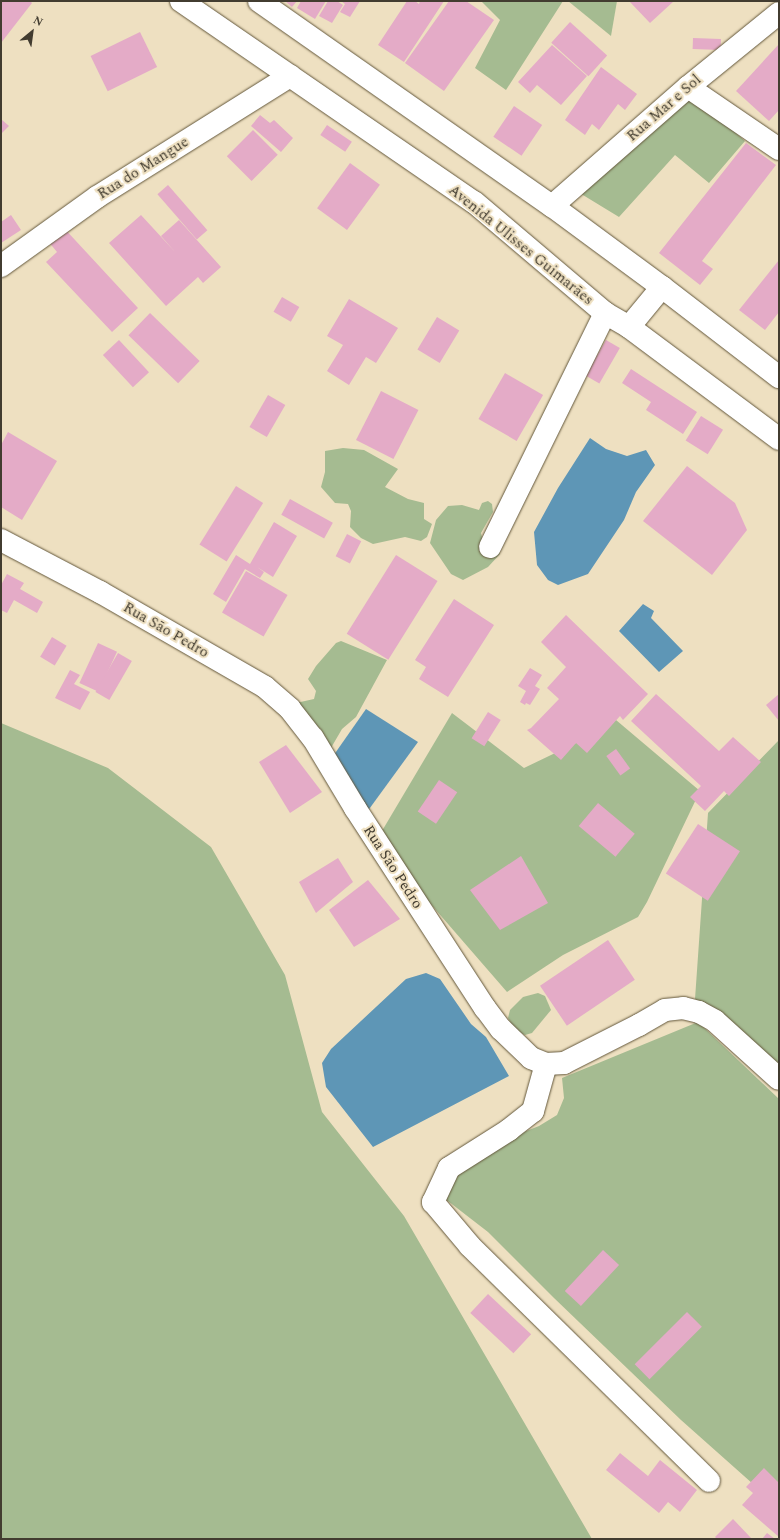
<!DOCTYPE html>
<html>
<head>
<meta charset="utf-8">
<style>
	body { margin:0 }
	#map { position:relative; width:780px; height:1540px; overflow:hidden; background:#eee0c1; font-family:Spectral,serif }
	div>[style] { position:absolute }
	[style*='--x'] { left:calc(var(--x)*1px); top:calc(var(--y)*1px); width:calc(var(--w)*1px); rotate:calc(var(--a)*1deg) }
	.green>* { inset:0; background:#a5bb91 }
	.water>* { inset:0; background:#5e96b6 }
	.building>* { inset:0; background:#e4abc7; transform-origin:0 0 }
	.roads { filter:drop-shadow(0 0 1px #63573b) drop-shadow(0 0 1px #63573b) }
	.minor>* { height:22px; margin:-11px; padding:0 11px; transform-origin:11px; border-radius:11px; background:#fff }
	.major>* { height:22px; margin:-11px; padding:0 11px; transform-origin:11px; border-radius:11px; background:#fff }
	span { translate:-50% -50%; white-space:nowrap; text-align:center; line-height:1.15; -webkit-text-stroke:4px #eee0c1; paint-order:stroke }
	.street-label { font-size:15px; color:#423c30 }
	.frame { position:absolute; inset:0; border:2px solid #423c30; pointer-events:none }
	.north { position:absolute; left:12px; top:12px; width:40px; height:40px; -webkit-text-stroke:3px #eee0c1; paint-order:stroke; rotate:29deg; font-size:11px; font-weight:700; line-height:16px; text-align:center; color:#423c30 }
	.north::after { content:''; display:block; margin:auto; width:14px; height:18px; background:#423c30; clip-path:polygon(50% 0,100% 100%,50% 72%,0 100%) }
</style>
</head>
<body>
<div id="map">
	<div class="green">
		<div style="clip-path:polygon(481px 1px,563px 1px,506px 90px,475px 68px,500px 20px)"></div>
		<div style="clip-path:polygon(568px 1px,617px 1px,611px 36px)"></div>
		<div style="clip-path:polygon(688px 91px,745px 141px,709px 183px,675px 155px,619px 217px,578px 192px)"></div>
		<div style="clip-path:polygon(343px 448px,364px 450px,398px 469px,385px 487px,408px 499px,424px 503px,424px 519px,432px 524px,427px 537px,421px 541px,405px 537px,373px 544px,361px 538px,350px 527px,351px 511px,348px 504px,335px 503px,321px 487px,325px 472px,325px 451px)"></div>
		<div style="clip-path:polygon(488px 501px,492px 504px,493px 512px,481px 533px,483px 541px,498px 549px,500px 554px,488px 567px,463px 580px,451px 574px,430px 543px,436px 520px,448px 506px,462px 505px,479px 510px,482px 503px)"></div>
		<div style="clip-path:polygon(341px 641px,387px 660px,356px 717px,342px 729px,328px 753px,296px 703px,314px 699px,316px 691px,308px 679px,316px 666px,336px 643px)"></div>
		<div style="clip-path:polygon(452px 713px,524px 768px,576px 743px,616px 720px,700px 791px,647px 902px,638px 917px,563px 955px,507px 992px,376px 841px)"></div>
		<div style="clip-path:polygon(1px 723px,108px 768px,211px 847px,285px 975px,322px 1112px,404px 1216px,592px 1539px,1px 1539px)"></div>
		<div style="clip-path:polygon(779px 740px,779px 1068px,765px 1054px,695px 999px,708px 813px)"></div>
		<div style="clip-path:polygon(538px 993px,545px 996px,551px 1010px,532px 1033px,525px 1035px,515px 1030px,512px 1025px,508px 1018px,510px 1010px,523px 997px)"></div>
		<div style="clip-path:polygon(698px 1022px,779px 1099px,779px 1507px,681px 1420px,554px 1298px,488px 1232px,444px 1198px,448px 1162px,539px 1126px,557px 1115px,564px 1098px,562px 1078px)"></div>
	</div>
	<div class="water">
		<div style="clip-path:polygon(590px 438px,606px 449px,627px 456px,646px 450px,655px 465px,636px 492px,624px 520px,588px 574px,558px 585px,548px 580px,537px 565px,534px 532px,558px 488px)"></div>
		<div style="clip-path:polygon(643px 604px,654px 611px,651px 618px,683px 651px,659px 672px,619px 631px)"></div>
		<div style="clip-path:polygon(366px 709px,418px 742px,367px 812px,331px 759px)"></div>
		<div style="clip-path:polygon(426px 973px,440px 979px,471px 1024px,486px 1037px,509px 1076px,373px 1147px,326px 1087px,322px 1063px,331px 1049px,406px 979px)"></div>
	</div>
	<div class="building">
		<div style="clip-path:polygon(1px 1px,30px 1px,32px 3px,1px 43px)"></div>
		<div style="clip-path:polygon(285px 1px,297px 1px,292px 7px)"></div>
		<div style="clip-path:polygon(301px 1px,326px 1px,315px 19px,297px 8px)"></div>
		<div style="clip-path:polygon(328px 1px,337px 1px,343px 5px,332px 23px,319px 16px)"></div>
		<div style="clip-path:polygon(341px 1px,360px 1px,350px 17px,340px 12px,345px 4px)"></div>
		<div style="clip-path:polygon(407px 1px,415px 1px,419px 4px,420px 1px,444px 1px,404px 62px,378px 45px)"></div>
		<div style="clip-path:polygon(449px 1px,466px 1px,494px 20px,444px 91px,405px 63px)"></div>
		<div style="clip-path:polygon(629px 1px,674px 1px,650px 23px)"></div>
		<div style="left:570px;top:22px;width:50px;height:28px;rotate:42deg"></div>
		<div style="left:140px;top:32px;width:39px;height:55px;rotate:64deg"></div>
		<div style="left:693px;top:38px;width:28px;height:11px;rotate:2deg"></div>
		<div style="clip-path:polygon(779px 44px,779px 110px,769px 121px,736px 91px)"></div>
		<div style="clip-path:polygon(552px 45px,587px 76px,561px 105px,537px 85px,530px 93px,518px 82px)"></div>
		<div style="clip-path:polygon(601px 67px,637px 94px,625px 110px,618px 104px,599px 130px,592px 124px,585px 135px,565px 120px)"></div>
		<div style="left:514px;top:106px;width:34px;height:37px;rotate:34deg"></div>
		<div style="clip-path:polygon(260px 115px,270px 123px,274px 120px,293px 138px,281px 152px,251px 126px)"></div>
		<div style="clip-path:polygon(1px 119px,9px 126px,1px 134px)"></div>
		<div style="left:327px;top:125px;width:30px;height:12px;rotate:34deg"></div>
		<div style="left:253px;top:130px;width:35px;height:37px;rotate:45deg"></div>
		<div style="clip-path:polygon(746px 143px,776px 165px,702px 261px,713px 269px,700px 285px,659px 253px)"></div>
		<div style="left:350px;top:163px;width:37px;height:56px;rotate:36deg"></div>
		<div style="left:168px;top:185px;width:60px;height:14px;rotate:49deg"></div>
		<div style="clip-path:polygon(11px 215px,21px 230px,1px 243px,1px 222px)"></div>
		<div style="clip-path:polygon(141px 215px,176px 253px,161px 236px,179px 220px,221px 267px,203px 283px,198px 277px,166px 306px,109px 243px)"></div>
		<div style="clip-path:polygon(63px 227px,138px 308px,112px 332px,46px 262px,57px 252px,48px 241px)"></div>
		<div style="clip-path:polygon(779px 260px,779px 312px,765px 330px,739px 310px)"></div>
		<div style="left:282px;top:297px;width:20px;height:17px;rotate:30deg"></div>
		<div style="clip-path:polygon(349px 299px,398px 328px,376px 363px,366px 357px,349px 385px,327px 371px,343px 345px,327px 336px)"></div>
		<div style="left:150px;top:313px;width:69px;height:31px;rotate:44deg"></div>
		<div style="left:437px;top:317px;width:26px;height:38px;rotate:31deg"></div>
		<div style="left:119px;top:340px;width:44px;height:22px;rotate:47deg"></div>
		<div style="left:606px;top:340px;width:16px;height:41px;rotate:30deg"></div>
		<div style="clip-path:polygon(631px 369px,697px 412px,683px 434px,646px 410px,651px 402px,622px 383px)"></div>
		<div style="left:505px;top:373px;width:44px;height:53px;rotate:30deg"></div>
		<div style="left:381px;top:391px;width:42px;height:55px;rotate:27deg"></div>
		<div style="left:268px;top:395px;width:20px;height:37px;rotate:30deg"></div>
		<div style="left:701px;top:416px;width:26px;height:29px;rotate:32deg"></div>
		<div style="clip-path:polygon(8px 432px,57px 461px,22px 520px,1px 507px,1px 445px)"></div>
		<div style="clip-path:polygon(687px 466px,735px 503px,747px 530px,712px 575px,643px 521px)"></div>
		<div style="left:236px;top:486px;width:32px;height:69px;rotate:32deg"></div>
		<div style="left:290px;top:499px;width:49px;height:18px;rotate:29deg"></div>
		<div style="clip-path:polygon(274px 522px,297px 536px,273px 577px,257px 567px,264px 572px,260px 578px,245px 569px,226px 602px,213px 594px,236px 555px,250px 564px)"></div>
		<div style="left:347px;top:534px;width:16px;height:25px;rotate:27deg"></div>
		<div style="left:396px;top:555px;width:49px;height:93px;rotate:32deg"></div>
		<div style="left:246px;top:571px;width:48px;height:48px;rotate:30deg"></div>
		<div style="clip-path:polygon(7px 574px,24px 583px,20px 589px,43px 602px,37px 613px,14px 600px,7px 613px,1px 610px,1px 585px)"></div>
		<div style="clip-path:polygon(454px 599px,494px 625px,448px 697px,419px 679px,426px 667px,415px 660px)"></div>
		<div style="clip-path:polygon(566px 615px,648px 694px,623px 720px,620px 716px,587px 753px,576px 743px,561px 760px,527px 730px,531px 728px,559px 699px,547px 688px,566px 667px,541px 642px)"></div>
		<div style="left:52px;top:637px;width:17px;height:23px;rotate:31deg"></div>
		<div style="left:98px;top:643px;width:21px;height:44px;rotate:25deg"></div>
		<div style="left:118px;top:653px;width:16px;height:45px;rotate:30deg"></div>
		<div style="clip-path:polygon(530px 668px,542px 675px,535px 686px,540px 689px,530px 705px,526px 703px,525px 705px,520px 702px,526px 691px,518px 686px)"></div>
		<div style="clip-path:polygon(70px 670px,80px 675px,74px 684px,90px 692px,80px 710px,55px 698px)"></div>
		<div style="clip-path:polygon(656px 694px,719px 751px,733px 737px,761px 762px,729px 796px,724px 791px,705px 811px,690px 797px,701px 786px,631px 721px)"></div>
		<div style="clip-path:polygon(779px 694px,779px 721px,766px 705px)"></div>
		<div style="left:488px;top:712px;width:15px;height:31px;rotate:32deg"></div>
		<div style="clip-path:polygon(286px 745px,322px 792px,290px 813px,259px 762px)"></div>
		<div style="left:616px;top:749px;width:24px;height:12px;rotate:54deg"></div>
		<div style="left:439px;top:780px;width:22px;height:38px;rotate:34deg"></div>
		<div style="left:598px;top:803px;width:48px;height:30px;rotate:40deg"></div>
		<div style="left:698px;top:824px;width:50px;height:59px;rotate:33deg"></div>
		<div style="clip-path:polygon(521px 856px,548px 903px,500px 930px,470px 890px)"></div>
		<div style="clip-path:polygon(338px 858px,353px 882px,316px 913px,299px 882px)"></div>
		<div style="clip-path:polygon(368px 880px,400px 919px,354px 947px,329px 910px)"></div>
		<div style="left:608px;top:940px;width:48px;height:82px;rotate:56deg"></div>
		<div style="left:603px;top:1250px;width:22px;height:56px;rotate:43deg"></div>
		<div style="left:488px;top:1294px;width:59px;height:26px;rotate:43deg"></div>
		<div style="left:687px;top:1312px;width:21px;height:74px;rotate:45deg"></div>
		<div style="clip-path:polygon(620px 1453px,648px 1476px,660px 1460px,697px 1490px,680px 1512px,668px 1502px,659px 1513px,606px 1470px)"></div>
		<div style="clip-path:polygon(764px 1468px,779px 1483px,779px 1537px,742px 1505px,753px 1493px,746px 1487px)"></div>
		<div style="clip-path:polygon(733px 1519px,752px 1539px,717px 1539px,715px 1537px)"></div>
		<div style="clip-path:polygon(767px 1533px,775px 1539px,762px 1539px)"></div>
	</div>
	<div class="roads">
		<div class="minor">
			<div style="--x:688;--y:87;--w:110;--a:34.3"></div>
			<div style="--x:552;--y:206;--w:181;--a:-41.2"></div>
			<div style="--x:688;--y:87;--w:117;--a:-39.1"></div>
			<div style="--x:1;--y:266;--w:118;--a:-35.7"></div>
			<div style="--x:97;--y:197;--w:228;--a:-32.1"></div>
			<div style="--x:1;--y:540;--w:112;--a:27.7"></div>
			<div style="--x:100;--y:592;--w:190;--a:29.9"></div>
			<div style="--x:265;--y:687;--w:33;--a:41"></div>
			<div style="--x:290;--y:709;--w:37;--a:52"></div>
			<div style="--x:313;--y:738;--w:82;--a:59"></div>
			<div style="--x:355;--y:808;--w:239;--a:57"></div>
			<div style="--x:485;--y:1008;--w:26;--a:53"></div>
			<div style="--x:501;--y:1029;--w:42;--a:44"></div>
			<div style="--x:531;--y:1058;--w:16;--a:22"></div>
			<div style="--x:546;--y:1064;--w:18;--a:-3"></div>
			<div style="--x:564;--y:1063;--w:84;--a:-26.9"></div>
			<div style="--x:639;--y:1025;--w:30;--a:-30"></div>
			<div style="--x:665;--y:1010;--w:18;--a:-6"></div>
			<div style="--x:683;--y:1008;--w:16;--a:14"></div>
			<div style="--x:699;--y:1012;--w:18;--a:29"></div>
			<div style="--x:715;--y:1021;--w:86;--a:42.2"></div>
			<div style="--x:490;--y:547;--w:261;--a:-63.8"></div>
			<div style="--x:546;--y:1064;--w:49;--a:105.5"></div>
			<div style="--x:533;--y:1111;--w:31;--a:142"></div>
			<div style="--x:509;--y:1130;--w:71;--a:147.7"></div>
			<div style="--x:449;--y:1168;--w:38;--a:115"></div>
			<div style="--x:433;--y:1202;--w:57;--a:49.9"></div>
			<div style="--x:470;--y:1246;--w:335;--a:44.5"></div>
		</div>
		<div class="major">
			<div style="--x:181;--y:1;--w:355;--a:34.5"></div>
			<div style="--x:474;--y:202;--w:172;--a:40.3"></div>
			<div style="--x:605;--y:313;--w:28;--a:30"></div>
			<div style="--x:629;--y:327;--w:187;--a:36.7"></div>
			<div style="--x:259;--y:1;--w:358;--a:35"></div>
			<div style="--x:552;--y:206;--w:137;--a:36.4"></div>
			<div style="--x:662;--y:287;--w:148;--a:37.6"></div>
			<div style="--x:629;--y:327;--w:52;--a:-50.5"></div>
		</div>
	</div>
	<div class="street-label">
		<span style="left:664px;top:108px;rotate:-41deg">Rua Mar e Sol</span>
		<span style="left:143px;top:168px;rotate:-32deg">Rua do Mangue</span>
		<span style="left:521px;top:245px;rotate:39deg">Avenida Ulisses Guimarães</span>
		<span style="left:166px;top:630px;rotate:30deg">Rua São Pedro</span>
		<span style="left:393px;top:867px;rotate:57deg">Rua São Pedro</span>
	</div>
	<div class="frame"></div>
	<div class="north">N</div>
</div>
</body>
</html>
